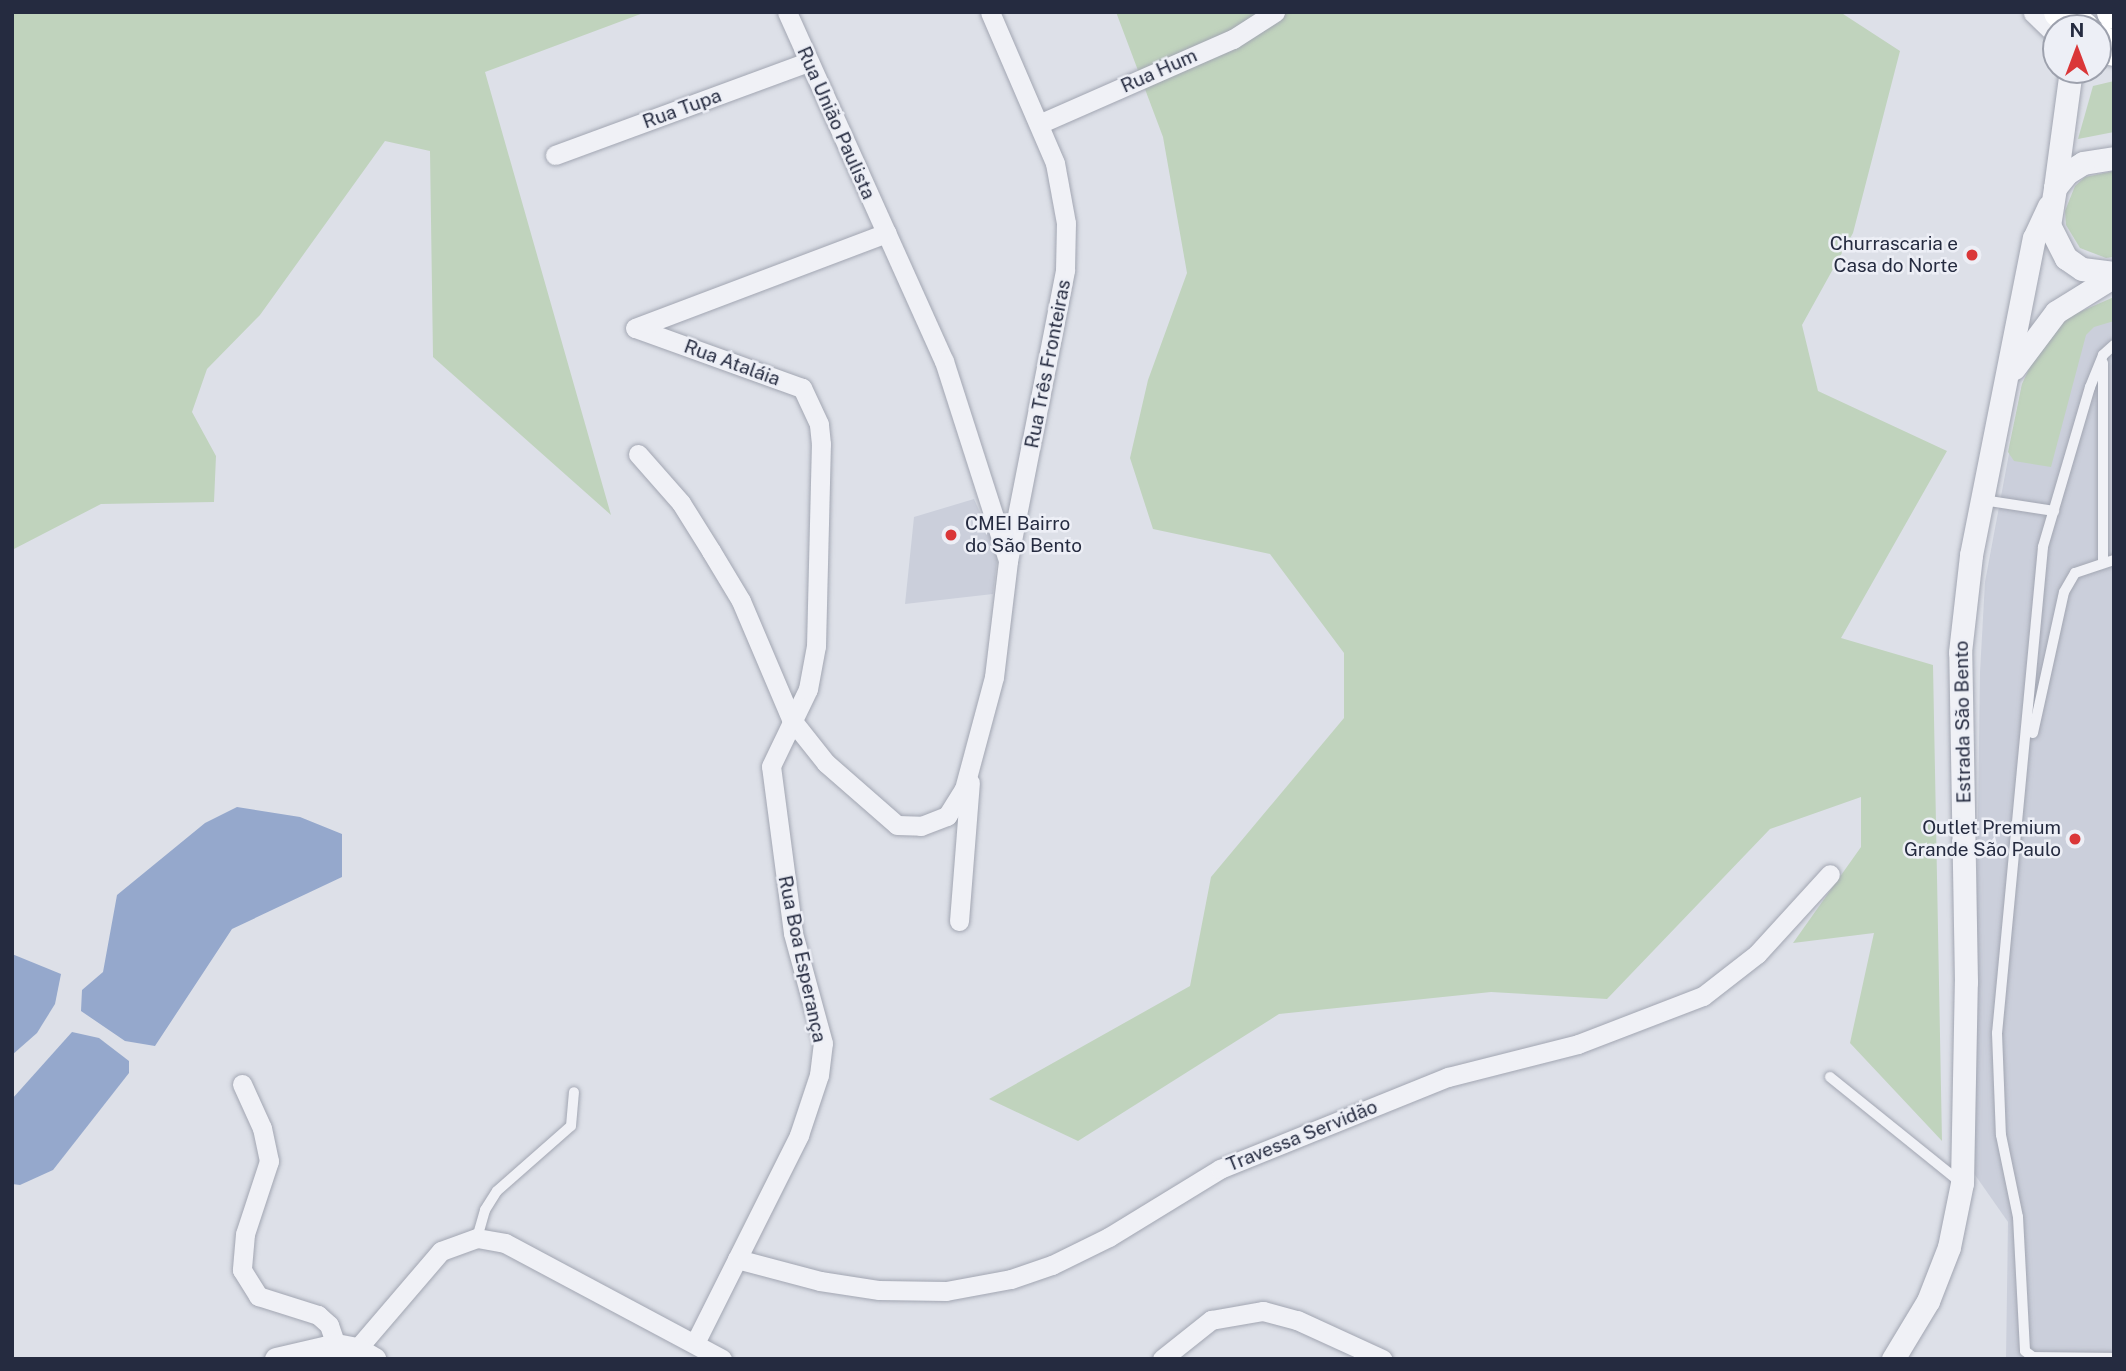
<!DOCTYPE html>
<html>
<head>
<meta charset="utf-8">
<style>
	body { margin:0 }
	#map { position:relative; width:2126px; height:1371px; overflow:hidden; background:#dde0e8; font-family:"Public Sans",sans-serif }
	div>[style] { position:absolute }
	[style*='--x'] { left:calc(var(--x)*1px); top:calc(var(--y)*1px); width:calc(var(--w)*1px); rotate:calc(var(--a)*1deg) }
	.built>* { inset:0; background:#cbcfdb }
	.green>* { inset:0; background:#c0d3bd }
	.water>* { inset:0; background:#95a8cc }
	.roads { filter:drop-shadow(0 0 2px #a2a6b2) drop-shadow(0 0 2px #a2a6b2) }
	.service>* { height:10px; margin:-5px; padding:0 5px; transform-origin:5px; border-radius:5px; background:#f0f1f6 }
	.minor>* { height:19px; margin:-9.5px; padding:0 9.5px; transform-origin:9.5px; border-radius:9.5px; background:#f0f1f6 }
	.tertiary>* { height:23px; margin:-11.5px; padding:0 11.5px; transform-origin:11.5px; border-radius:11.5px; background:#f0f1f6 }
	.trunk>* { height:32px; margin:-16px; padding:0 16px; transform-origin:16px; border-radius:16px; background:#fff }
	.dots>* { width:19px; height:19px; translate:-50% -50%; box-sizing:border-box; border:4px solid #edeff6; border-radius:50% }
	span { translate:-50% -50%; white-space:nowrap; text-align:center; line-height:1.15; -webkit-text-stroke:5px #edeff6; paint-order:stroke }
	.street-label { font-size:19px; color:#252b40 }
	.poi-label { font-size:19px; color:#252b40 }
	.right { translate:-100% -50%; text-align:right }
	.left { translate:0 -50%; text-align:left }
	.frame { position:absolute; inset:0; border:14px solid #252b40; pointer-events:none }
	.north { position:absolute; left:2042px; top:14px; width:70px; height:70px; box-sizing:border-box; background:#edeff6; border:2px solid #9da1ad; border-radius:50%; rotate:0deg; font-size:19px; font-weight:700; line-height:28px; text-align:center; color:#252b40 }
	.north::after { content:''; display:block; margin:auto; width:24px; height:32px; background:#da3638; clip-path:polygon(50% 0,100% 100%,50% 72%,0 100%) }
</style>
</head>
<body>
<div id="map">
	<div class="built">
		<div style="clip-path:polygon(2114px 297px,2114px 1359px,2006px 1359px,2008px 1222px,1973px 1172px,1980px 672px,1985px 582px,2022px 384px)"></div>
		<div style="clip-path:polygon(974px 499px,998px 552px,993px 594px,905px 604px,914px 517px)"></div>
	</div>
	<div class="green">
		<div style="clip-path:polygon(12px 12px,646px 12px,485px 72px,611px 515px,433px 357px,430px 151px,385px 141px,260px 315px,207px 369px,192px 412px,216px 456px,214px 502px,101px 504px,12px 550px)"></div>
		<div style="clip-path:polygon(1116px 12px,1840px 12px,1900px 51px,1853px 233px,1802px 325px,1818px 391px,1947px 451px,1841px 638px,1933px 665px,1942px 1141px,1850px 1043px,1874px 933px,1793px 943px,1861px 847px,1861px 797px,1770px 829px,1607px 999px,1491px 992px,1279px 1014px,1078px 1141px,989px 1099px,1190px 986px,1211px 877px,1344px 718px,1344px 653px,1270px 554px,1153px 529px,1130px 458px,1148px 380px,1187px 273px,1163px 137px)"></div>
		<div style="clip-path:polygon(2114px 81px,2114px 132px,2078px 139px,2093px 86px)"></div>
		<div style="clip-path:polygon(2114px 171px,2114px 257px,2106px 258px,2080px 248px,2066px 225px,2065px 211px,2075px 186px,2085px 177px)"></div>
		<div style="clip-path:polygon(2114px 297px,2114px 321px,2094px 327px,2086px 335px,2051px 467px,2014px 461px,2008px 452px,2022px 384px,2039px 347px,2068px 317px)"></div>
	</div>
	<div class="water">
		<div style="clip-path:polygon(237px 807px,300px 817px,342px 834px,342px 877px,232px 929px,155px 1046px,125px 1041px,81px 1011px,82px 990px,103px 972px,117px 895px,205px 823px)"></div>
		<div style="clip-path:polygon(12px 954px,61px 974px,55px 1004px,37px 1033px,12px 1055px)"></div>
		<div style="clip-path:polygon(72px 1032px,99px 1038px,129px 1061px,129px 1073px,53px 1170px,20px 1185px,12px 1184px,12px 1099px)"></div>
	</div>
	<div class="roads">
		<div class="service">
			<div style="--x:2114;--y:345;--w:15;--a:138"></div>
			<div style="--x:2103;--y:355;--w:35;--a:112"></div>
			<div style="--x:2090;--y:387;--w:167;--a:106.4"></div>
			<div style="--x:2043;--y:547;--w:488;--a:95.4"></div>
			<div style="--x:1997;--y:1033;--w:102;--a:87.8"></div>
			<div style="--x:2001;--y:1135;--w:84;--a:78.3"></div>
			<div style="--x:2018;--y:1217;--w:134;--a:87"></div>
			<div style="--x:2025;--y:1351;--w:10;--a:37"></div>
			<div style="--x:2033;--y:1357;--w:81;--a:0.7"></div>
			<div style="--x:1983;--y:500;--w:72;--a:8.8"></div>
			<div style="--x:2103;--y:562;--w:199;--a:-90"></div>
			<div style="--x:2033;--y:733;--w:144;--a:-77.6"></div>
			<div style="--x:2064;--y:592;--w:22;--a:-60"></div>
			<div style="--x:2075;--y:573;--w:41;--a:-18.4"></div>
			<div style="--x:1830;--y:1077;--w:167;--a:38.9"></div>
			<div style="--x:477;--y:1238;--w:29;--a:-74"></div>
			<div style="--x:485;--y:1210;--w:22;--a:-58"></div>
			<div style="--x:497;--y:1191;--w:98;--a:-41.3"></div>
			<div style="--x:571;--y:1126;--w:34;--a:-85"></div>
		</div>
		<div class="minor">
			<div style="--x:787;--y:12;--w:383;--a:65.8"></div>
			<div style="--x:944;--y:361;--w:209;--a:72.2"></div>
			<div style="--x:1039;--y:124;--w:212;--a:-23.7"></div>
			<div style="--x:1233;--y:39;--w:50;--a:-32.7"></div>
			<div style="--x:555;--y:155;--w:270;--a:-20.2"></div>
			<div style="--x:638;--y:454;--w:65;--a:48.7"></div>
			<div style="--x:681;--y:503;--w:57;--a:58"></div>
			<div style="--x:711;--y:551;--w:58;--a:59"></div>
			<div style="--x:741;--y:601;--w:128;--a:67"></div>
			<div style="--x:791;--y:719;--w:56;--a:51.5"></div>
			<div style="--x:826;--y:763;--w:94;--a:41.1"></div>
			<div style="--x:897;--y:825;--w:24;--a:2"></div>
			<div style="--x:921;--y:826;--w:28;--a:-21"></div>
			<div style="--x:947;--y:816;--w:32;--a:-58"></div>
			<div style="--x:964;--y:789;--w:116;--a:-75"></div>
			<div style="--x:994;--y:677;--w:117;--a:-83.1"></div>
			<div style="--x:1008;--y:561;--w:297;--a:-78.9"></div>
			<div style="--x:1065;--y:270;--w:47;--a:-88.8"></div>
			<div style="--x:1066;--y:223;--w:61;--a:-100.4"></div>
			<div style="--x:1055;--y:163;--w:164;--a:-113.3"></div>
			<div style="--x:959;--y:921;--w:139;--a:-85.5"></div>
			<div style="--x:242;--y:1084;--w:48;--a:65.6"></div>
			<div style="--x:262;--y:1128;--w:34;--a:78"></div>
			<div style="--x:269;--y:1161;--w:77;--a:108.2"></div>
			<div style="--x:245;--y:1234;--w:36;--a:95"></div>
			<div style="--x:242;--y:1270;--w:31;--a:58"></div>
			<div style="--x:258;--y:1296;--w:63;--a:17.6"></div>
			<div style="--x:318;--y:1315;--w:15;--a:42"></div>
			<div style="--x:329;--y:1325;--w:21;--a:71"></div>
			<div style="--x:737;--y:1259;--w:86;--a:14.8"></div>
			<div style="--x:820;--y:1281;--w:60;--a:8.7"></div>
			<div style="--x:879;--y:1290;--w:67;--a:0.9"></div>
			<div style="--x:946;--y:1291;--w:66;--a:-10.5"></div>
			<div style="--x:1011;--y:1279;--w:43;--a:-18.9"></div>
			<div style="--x:1052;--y:1265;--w:64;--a:-26.2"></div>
			<div style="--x:1109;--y:1237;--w:130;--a:-31.5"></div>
			<div style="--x:1220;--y:1169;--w:246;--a:-22"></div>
			<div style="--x:1448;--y:1077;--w:134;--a:-14.2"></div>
			<div style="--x:1578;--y:1044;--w:134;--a:-21"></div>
			<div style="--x:1703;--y:996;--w:68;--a:-37.9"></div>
			<div style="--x:1757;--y:954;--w:108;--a:-47.6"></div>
			<div style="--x:695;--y:1343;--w:233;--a:-63.4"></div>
			<div style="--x:799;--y:1135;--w:63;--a:-71.6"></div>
			<div style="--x:819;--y:1075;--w:32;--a:-83"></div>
			<div style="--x:823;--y:1043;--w:114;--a:-105.3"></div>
			<div style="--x:793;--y:933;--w:168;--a:-97.5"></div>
			<div style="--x:771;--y:766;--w:85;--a:-64.3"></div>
			<div style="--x:808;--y:689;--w:44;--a:-79.5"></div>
			<div style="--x:816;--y:646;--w:202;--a:-88.6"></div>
			<div style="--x:821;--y:444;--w:20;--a:-96"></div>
			<div style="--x:819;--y:424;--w:40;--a:-115"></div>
			<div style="--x:802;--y:388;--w:177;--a:-160.2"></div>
			<div style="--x:635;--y:328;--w:269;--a:-20.7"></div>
			<div style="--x:357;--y:1349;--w:129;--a:-49.4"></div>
			<div style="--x:441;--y:1251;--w:38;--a:-20"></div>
			<div style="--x:477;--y:1238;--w:28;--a:10"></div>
			<div style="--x:505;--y:1243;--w:246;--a:28.1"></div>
			<div style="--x:1162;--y:1359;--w:63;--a:-38.5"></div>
			<div style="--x:1211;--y:1320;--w:53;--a:-9.8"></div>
			<div style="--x:1263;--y:1311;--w:35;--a:15"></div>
			<div style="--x:1297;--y:1320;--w:94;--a:24.6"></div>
		</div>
		<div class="tertiary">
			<div style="--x:2035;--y:12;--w:29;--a:44"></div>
			<div style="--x:2114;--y:158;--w:31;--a:171"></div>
			<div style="--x:2083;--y:163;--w:19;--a:148"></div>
			<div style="--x:2067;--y:173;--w:19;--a:129"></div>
			<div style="--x:2055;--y:188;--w:37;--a:99"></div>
			<div style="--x:2049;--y:225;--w:37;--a:63"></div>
			<div style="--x:2066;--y:258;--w:19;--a:35"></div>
			<div style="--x:2082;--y:269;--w:32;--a:7"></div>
			<div style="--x:2055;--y:188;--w:119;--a:-82.3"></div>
			<div style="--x:2014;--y:368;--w:70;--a:-53.1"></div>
			<div style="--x:2056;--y:312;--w:68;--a:-31.8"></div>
			<div style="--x:276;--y:1359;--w:62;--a:-13.1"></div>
			<div style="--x:336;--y:1345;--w:21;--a:11"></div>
			<div style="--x:357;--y:1349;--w:20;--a:30"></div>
			<div style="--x:1893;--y:1359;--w:68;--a:-58.9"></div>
			<div style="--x:1928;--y:1301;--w:58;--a:-68.7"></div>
			<div style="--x:1949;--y:1247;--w:65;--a:-78.5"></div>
			<div style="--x:1962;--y:1183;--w:201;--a:-88.9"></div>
			<div style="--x:1966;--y:982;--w:330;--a:-91"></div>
			<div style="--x:1960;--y:652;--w:98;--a:-83.5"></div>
			<div style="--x:1971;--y:555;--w:323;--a:-78.8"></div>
			<div style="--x:2034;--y:238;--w:35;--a:-65"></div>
		</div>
		<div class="trunk">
			<div style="--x:2060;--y:12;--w:28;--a:35"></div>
			<div style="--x:2113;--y:12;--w:1;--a:45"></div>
			<div style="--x:2098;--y:39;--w:19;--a:35"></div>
		</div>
	</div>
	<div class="dots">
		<div style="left:1972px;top:255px;background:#da3638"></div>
		<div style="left:951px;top:535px;background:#da3638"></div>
		<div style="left:2075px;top:839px;background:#da3638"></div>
	</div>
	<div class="street-label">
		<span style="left:1159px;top:71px;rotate:-24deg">Rua Hum</span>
		<span style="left:682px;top:109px;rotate:-20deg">Rua Tupa</span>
		<span style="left:836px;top:123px;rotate:66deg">Rua União Paulista</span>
		<span style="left:732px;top:363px;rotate:20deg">Rua Ataláia</span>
		<span style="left:1048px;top:364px;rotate:-79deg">Rua Três Fronteiras</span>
		<span style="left:1963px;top:722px;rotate:-91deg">Estrada São Bento</span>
		<span style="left:802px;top:959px;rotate:78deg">Rua Boa Esperança</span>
		<span style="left:1302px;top:1136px;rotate:-22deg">Travessa Servidão</span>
	</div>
	<div class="poi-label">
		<span class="right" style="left:1958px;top:255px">Churrascaria e<br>Casa do Norte</span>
		<span class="left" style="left:965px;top:535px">CMEI Bairro<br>do São Bento</span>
		<span class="right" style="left:2061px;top:839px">Outlet Premium<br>Grande São Paulo</span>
	</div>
	<div class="frame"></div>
	<div class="north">N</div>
</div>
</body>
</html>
